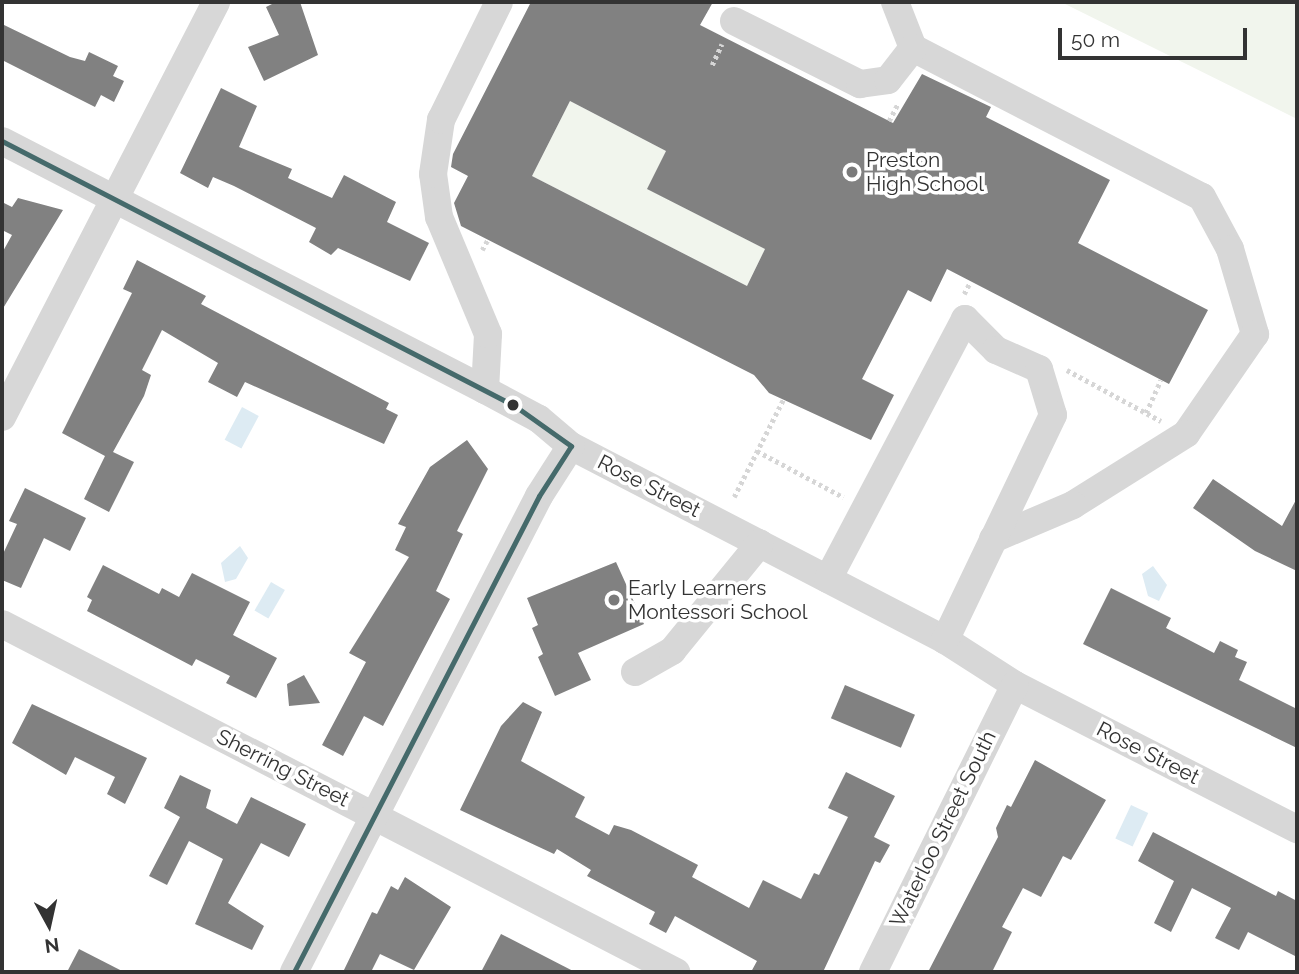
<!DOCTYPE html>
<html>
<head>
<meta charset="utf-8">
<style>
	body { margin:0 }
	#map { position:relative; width:1299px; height:974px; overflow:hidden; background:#fff; font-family:Raleway,sans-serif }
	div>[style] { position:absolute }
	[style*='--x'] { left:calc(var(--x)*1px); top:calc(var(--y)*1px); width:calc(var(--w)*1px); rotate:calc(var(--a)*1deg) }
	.green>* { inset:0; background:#f1f5ed }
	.water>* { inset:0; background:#ddebf3; transform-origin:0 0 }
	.building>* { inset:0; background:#818181; transform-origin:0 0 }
	.path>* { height:4.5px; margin-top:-2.25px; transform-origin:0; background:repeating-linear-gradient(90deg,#d6d6d6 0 3.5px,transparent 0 7px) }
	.minor>* { height:28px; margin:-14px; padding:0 14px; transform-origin:14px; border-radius:14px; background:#d7d7d7 }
	.bus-1>* { height:5px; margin:-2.5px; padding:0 2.5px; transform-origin:2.5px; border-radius:2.5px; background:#456a6b }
	.dots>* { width:19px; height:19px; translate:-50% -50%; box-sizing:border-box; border:4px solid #fff; border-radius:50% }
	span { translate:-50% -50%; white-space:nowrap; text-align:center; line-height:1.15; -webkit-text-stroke:7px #fff; paint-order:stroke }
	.poi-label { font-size:21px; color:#333 }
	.left { translate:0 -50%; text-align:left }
	.street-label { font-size:21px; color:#333 }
	.frame { position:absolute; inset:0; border:4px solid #333; pointer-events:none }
	.north { position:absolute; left:14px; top:890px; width:70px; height:70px; -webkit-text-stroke:5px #fff; paint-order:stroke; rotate:172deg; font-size:19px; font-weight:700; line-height:28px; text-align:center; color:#333 }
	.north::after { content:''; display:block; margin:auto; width:24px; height:32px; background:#333; clip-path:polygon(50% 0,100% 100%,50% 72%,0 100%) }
	.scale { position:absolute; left:1058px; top:28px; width:189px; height:32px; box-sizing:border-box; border:4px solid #333; border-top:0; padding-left:9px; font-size:21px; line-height:24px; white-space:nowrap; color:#333; -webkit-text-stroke:5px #fff; paint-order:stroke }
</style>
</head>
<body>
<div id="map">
	<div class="green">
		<div style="clip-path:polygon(1061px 2px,1297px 2px,1297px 119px)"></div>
		<div style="clip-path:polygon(570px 101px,666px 151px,648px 189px,765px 249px,747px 286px,532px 176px)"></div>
	</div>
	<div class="water">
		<div style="left:242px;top:407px;width:19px;height:37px;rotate:28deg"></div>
		<div style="clip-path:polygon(240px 546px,248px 558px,236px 579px,225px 582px,221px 563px)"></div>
		<div style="clip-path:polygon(1153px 566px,1167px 585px,1159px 601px,1148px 596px,1142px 574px)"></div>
		<div style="left:271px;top:582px;width:16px;height:33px;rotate:30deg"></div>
		<div style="left:1131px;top:805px;width:19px;height:37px;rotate:25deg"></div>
	</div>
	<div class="building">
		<div style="clip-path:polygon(276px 2px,300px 2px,318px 55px,264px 81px,248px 47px,279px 35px,266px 7px)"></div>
		<div style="clip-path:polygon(evenodd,531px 2px,713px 2px,700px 25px,893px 123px,922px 74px,991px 107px,986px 117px,1110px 180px,1078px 243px,1208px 310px,1169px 384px,947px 269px,931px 302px,908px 290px,862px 379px,894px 395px,871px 440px,769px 393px,754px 375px,461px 226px,454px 203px,468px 176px,451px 167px,453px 154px,531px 2px,570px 101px,666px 151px,647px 189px,765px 249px,747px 286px,532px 176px,570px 101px)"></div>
		<div style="clip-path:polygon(2px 24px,70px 57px,85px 61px,89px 52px,118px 66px,113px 76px,124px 81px,114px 102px,101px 95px,95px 107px,2px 60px)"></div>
		<div style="clip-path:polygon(221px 88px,257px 106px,239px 147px,292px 169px,288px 178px,332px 198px,344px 175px,396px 202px,387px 222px,429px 243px,410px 281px,338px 248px,331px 255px,309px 242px,316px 228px,234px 186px,213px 177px,208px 188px,180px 173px)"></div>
		<div style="clip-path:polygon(18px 198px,63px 210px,2px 310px,2px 253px,12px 235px,2px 230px,2px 202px,12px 207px)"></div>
		<div style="clip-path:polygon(137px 260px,206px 296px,201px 304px,389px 403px,386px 409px,398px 415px,384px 444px,245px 382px,237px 397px,208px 382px,218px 363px,162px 330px,142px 370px,151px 375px,144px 396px,113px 452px,134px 462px,109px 512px,84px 499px,105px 456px,62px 433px,132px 293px,123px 289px)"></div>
		<div style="clip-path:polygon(467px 440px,488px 469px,457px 531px,463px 534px,436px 591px,450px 599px,383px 726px,364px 716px,343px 756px,322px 745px,366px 662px,349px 653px,409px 557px,395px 550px,406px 527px,398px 524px,430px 467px)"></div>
		<div style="clip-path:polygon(1213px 479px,1282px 526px,1297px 498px,1297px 571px,1255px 551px,1193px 508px)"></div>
		<div style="clip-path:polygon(25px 488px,86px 518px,70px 551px,44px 538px,21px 588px,2px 580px,2px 556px,17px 524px,9px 521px)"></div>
		<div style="clip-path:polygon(616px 562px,644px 624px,578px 653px,591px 680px,555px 696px,538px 657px,543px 654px,532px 628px,538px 625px,527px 598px)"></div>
		<div style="clip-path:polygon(103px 565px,159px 594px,162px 588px,179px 597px,192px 573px,250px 602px,233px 635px,277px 658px,256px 698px,226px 683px,230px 676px,196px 659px,192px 666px,87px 611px,92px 600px,87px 597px)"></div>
		<div style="clip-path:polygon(1111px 588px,1171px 618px,1166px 628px,1214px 653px,1220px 641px,1238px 650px,1235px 657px,1247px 662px,1239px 680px,1297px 709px,1297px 748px,1083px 644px)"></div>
		<div style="clip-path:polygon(304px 675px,320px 703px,289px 706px,287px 684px)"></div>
		<div style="left:845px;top:685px;width:76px;height:36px;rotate:23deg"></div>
		<div style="clip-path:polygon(523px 702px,542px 712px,521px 761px,585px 797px,575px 817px,609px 835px,614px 825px,631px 830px,698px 865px,692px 877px,749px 908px,763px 880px,801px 899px,814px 873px,819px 875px,848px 817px,828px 808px,846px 772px,895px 796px,874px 837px,890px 845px,880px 863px,875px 861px,823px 972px,751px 972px,757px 961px,675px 916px,666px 933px,649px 924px,655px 912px,587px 876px,591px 870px,557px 849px,554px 854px,460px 810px,501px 726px)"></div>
		<div style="clip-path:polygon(32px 704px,147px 758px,125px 804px,107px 794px,115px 777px,75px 757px,66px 775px,12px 743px)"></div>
		<div style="clip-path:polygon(1035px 760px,1106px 800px,1071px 860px,1063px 856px,1041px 897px,1023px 888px,1002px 927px,1012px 932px,992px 972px,928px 972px,998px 837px,996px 828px,1007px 805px,1011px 807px)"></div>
		<div style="clip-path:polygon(180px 775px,211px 790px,206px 808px,237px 824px,251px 797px,306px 824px,289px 857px,261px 843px,228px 903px,264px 926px,252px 950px,195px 924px,223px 859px,189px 841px,167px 885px,149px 876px,180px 817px,164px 808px)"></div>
		<div style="clip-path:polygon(1153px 832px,1276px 896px,1278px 891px,1297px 901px,1297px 957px,1248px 932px,1239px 950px,1215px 938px,1231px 908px,1192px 888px,1171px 932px,1154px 923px,1174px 881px,1138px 861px)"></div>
		<div style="clip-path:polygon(405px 877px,451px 907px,414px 970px,380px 954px,371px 972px,343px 972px,372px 912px,377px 914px,391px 886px,398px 890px)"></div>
		<div style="clip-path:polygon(501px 934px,575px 972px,481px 972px)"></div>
		<div style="clip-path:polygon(79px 949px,124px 972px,67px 972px)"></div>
	</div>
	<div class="path">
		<div style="--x:712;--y:65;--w:23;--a:-65"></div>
		<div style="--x:889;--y:121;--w:20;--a:-63"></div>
		<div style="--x:482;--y:250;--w:13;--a:-61"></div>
		<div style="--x:964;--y:294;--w:13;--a:-63"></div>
		<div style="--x:1067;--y:370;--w:107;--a:28.5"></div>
		<div style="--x:1146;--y:413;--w:36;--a:-66"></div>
		<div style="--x:757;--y:451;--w:98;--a:28.1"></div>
		<div style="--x:734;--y:497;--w:109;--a:-63.2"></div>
	</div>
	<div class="minor">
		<div style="--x:895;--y:2;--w:49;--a:68.6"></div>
		<div style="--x:913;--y:48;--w:325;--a:27.3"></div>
		<div style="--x:1202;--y:197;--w:59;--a:61.7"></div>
		<div style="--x:1230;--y:249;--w:89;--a:73.6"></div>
		<div style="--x:1255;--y:334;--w:121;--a:124.6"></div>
		<div style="--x:1186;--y:434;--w:133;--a:147.9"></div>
		<div style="--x:1073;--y:505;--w:87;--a:157"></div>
		<div style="--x:734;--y:21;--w:141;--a:26.6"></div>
		<div style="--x:860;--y:84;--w:28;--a:-8"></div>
		<div style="--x:888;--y:80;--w:41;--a:-52"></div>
		<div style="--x:2;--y:141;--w:543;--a:27.27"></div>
		<div style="--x:485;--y:390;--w:61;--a:28.2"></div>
		<div style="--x:539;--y:419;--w:42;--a:40.2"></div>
		<div style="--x:571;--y:446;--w:421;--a:27.4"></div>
		<div style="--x:945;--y:640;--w:83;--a:32.7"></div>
		<div style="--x:1015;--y:685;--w:317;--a:27.1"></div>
		<div style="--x:485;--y:390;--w:56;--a:-86.9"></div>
		<div style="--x:488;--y:334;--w:127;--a:-112.7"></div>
		<div style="--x:439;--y:217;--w:43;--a:-97.9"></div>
		<div style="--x:433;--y:174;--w:55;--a:-81.6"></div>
		<div style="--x:441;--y:120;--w:131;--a:-63.8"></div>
		<div style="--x:2;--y:417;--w:467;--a:-62.7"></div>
		<div style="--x:828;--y:579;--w:294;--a:-62.2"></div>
		<div style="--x:965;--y:319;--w:44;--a:45"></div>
		<div style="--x:996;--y:350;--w:47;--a:23.8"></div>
		<div style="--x:1039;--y:369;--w:48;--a:73.1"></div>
		<div style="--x:1053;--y:415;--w:250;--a:115.6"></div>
		<div style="--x:2;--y:624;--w:759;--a:27.31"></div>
		<div style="--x:635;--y:672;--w:43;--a:-29.6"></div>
		<div style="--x:672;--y:651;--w:139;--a:-50.8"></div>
		<div style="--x:294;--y:972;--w:535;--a:-62.76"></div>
		<div style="--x:539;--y:496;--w:59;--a:-57.4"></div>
		<div style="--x:873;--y:972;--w:320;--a:-63.7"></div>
	</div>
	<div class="bus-1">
		<div style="--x:2;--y:141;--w:577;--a:27.32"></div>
		<div style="--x:515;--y:406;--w:69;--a:35.5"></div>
		<div style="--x:571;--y:446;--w:59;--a:122.6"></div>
		<div style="--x:539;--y:496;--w:535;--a:117.24"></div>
	</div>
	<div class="dots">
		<div style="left:852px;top:172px;background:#7a7a7a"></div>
		<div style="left:513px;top:405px;background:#333"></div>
		<div style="left:614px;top:600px;background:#7a7a7a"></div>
	</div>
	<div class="poi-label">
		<span class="left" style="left:866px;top:172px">Preston<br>High School</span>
		<span class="left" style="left:628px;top:600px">Early Learners<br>Montessori School</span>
	</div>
	<div class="street-label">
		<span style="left:649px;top:486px;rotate:27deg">Rose Street</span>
		<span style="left:1148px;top:753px;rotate:27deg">Rose Street</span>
		<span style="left:283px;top:768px;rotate:27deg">Sherring Street</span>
		<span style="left:943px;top:829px;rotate:-64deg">Waterloo Street South</span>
	</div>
	<div class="frame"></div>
	<div class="north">N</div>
	<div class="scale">50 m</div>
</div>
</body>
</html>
